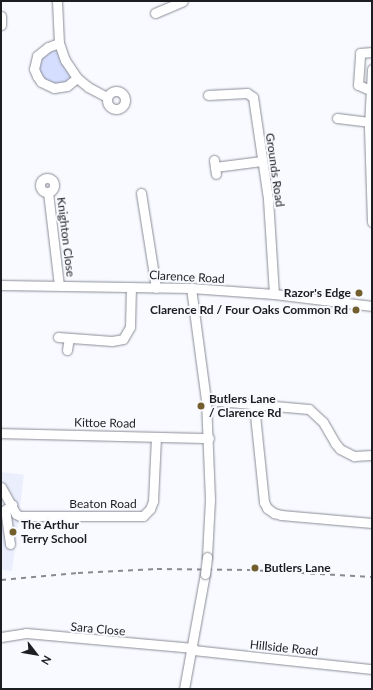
<!DOCTYPE html>
<html>
<head>
<meta charset="utf-8">
<style>
	body { margin:0 }
	#map { position:relative; width:373px; height:690px; overflow:hidden; background:#f9faff; font-family:Lato,sans-serif }
	div>[style] { position:absolute }
	[style*='--x'] { left:calc(var(--x)*1px); top:calc(var(--y)*1px); width:calc(var(--w)*1px); rotate:calc(var(--a)*1deg) }
	.built>* { inset:0; background:#eaeefd; transform-origin:0 0 }
	.green>* { inset:0; background:#d5defe }
	.roads { filter:drop-shadow(0 0 1px #898c96) drop-shadow(0 0 1px #898c96) }
	.minor>* { height:9px; margin:-4.5px; padding:0 4.5px; transform-origin:4.5px; border-radius:4.5px; background:#fff }
	.minor>.ring { margin:-4.5px; padding:0; box-sizing:content-box; background:none; border:9px solid #fff; border-radius:50% }
	.rail>* { height:2px; margin-top:-1px; transform-origin:0; background:repeating-linear-gradient(90deg,#898a8f 0 5px,transparent 0 10px) }
	.bridges { filter:drop-shadow(0 0 1px #898c96) drop-shadow(0 0 1px #898c96) }
	.minor-bridge>* { height:9px; margin:-4.5px; padding:0 4.5px; transform-origin:4.5px; border-radius:4.5px; background:#fff }
	.dots>* { width:11px; height:11px; translate:-50% -50%; box-sizing:border-box; border:2px solid #f9faff; border-radius:50% }
	span { translate:-50% -50%; white-space:nowrap; text-align:center; line-height:1.15; -webkit-text-stroke:4px #f9faff; paint-order:stroke }
	.street-label { font-size:12px; color:#1d1e22 }
	.poi-label { font-size:12px; color:#1d1e22; font-weight:700 }
	.right { translate:-100% -50%; text-align:right }
	.left { translate:0 -50%; text-align:left }
	.frame { position:absolute; inset:0; border:2px solid #1d1e22; pointer-events:none }
	.north { position:absolute; left:16px; top:634px; width:40px; height:40px; -webkit-text-stroke:3px #f9faff; paint-order:stroke; rotate:121deg; font-size:11px; font-weight:700; line-height:16px; text-align:center; color:#1d1e22 }
	.north::after { content:''; display:block; margin:auto; width:14px; height:18px; background:#1d1e22; clip-path:polygon(50% 0,100% 100%,50% 72%,0 100%) }
</style>
</head>
<body>
<div id="map">
	<div class="built">
		<div style="left:1px;top:472px;width:23px;height:97px;rotate:7deg"></div>
	</div>
	<div class="green">
		<div style="clip-path:polygon(52px 51px,57px 51px,61px 60px,72px 76px,72px 79px,60px 87px,47px 83px,38px 73px,41px 57px)"></div>
	</div>
	<div class="roads">
		<div class="minor">
			<div style="--x:57;--y:1;--w:42;--a:87.3"></div>
			<div style="--x:59;--y:43;--w:18;--a:71"></div>
			<div style="--x:65;--y:60;--w:22;--a:56"></div>
			<div style="--x:77;--y:78;--w:14;--a:39"></div>
			<div style="--x:88;--y:87;--w:21;--a:28"></div>
			<div style="--x:155;--y:13;--w:30;--a:-23"></div>
			<div style="--x:1;--y:16;--w:9;--a:90"></div>
			<div style="--x:59;--y:43;--w:12;--a:160"></div>
			<div style="--x:48;--y:47;--w:14;--a:141"></div>
			<div style="--x:37;--y:56;--w:13;--a:103"></div>
			<div style="--x:34;--y:69;--w:8;--a:67"></div>
			<div style="--x:37;--y:76;--w:7;--a:56"></div>
			<div style="--x:41;--y:82;--w:14;--a:25"></div>
			<div style="--x:54;--y:88;--w:13;--a:-9"></div>
			<div style="--x:67;--y:86;--w:13;--a:-39"></div>
			<div style="--x:372;--y:69;--w:58;--a:93"></div>
			<div style="--x:369;--y:127;--w:95;--a:88.2"></div>
			<div style="--x:370;--y:90;--w:13;--a:-157"></div>
			<div style="--x:358;--y:85;--w:32;--a:-86"></div>
			<div style="--x:360;--y:53;--w:12;--a:-5"></div>
			<div class="ring" style="left:107px;top:91px;width:9px;height:9px"></div>
			<div style="--x:208;--y:95;--w:39;--a:-3"></div>
			<div style="--x:247;--y:93;--w:7;--a:34"></div>
			<div style="--x:253;--y:97;--w:103;--a:81.6"></div>
			<div style="--x:268;--y:199;--w:95;--a:86.4"></div>
			<div style="--x:337;--y:118;--w:32;--a:7"></div>
			<div style="--x:214;--y:160;--w:14;--a:82"></div>
			<div style="--x:215;--y:167;--w:47;--a:-7.3"></div>
			<div class="ring" style="left:40px;top:178px;width:5px;height:5px"></div>
			<div style="--x:48;--y:192;--w:94;--a:83.3"></div>
			<div style="--x:141;--y:193;--w:96;--a:81"></div>
			<div style="--x:1;--y:285;--w:190;--a:0.9"></div>
			<div style="--x:191;--y:288;--w:83;--a:4.1"></div>
			<div style="--x:274;--y:294;--w:99;--a:7"></div>
			<div style="--x:191;--y:288;--w:113;--a:82.4"></div>
			<div style="--x:206;--y:400;--w:99;--a:87.7"></div>
			<div style="--x:210;--y:499;--w:58;--a:93"></div>
			<div style="--x:58;--y:337;--w:54;--a:4.2"></div>
			<div style="--x:112;--y:341;--w:11;--a:-10"></div>
			<div style="--x:123;--y:339;--w:14;--a:-60"></div>
			<div style="--x:130;--y:327;--w:40;--a:-88.6"></div>
			<div style="--x:67;--y:350;--w:12;--a:-81"></div>
			<div style="--x:206;--y:400;--w:103;--a:5"></div>
			<div style="--x:309;--y:409;--w:19;--a:43"></div>
			<div style="--x:323;--y:422;--w:24;--a:60"></div>
			<div style="--x:335;--y:443;--w:8;--a:50"></div>
			<div style="--x:340;--y:449;--w:16;--a:27"></div>
			<div style="--x:354;--y:456;--w:18;--a:-3"></div>
			<div style="--x:254;--y:405;--w:98;--a:84.1"></div>
			<div style="--x:264;--y:502;--w:7;--a:63"></div>
			<div style="--x:267;--y:508;--w:9;--a:36"></div>
			<div style="--x:274;--y:513;--w:7;--a:16"></div>
			<div style="--x:281;--y:515;--w:91;--a:5"></div>
			<div style="--x:1;--y:433;--w:208;--a:1.4"></div>
			<div style="--x:1;--y:487;--w:31;--a:61"></div>
			<div style="--x:16;--y:514;--w:4;--a:27"></div>
			<div style="--x:20;--y:516;--w:123;--a:0"></div>
			<div style="--x:143;--y:516;--w:10;--a:-45"></div>
			<div style="--x:150;--y:509;--w:9;--a:-69"></div>
			<div style="--x:153;--y:501;--w:64;--a:-87.3"></div>
			<div style="--x:10;--y:544;--w:34;--a:-98"></div>
			<div style="--x:5;--y:510;--w:9;--a:-36"></div>
			<div style="--x:1;--y:637;--w:25;--a:-9"></div>
			<div style="--x:26;--y:633;--w:168;--a:5.1"></div>
			<div style="--x:193;--y:650;--w:180;--a:6.1"></div>
			<div style="--x:184;--y:689;--w:117;--a:-79.7"></div>
		</div>
	</div>
	<div class="rail">
		<div style="--x:1;--y:580;--w:77;--a:-5.2"></div>
		<div style="--x:78;--y:573;--w:79;--a:-2.9"></div>
		<div style="--x:157;--y:569;--w:93;--a:0.6"></div>
		<div style="--x:250;--y:570;--w:122;--a:3.3"></div>
	</div>
	<div class="bridges">
		<div class="minor-bridge">
			<div style="--x:205;--y:574;--w:17;--a:-83"></div>
		</div>
	</div>
	<div class="dots">
		<div style="left:359px;top:293px;background:#735f2e"></div>
		<div style="left:356px;top:310px;background:#735f2e"></div>
		<div style="left:201px;top:406px;background:#735f2e"></div>
		<div style="left:13px;top:532px;background:#735f2e"></div>
		<div style="left:255px;top:568px;background:#735f2e"></div>
	</div>
	<div class="street-label">
		<span style="left:275px;top:170px;rotate:82deg">Grounds Road</span>
		<span style="left:66px;top:237px;rotate:83deg">Knighton Close</span>
		<span style="left:187px;top:277px;rotate:3deg">Clarence Road</span>
		<span style="left:105px;top:423px;rotate:1deg">Kittoe Road</span>
		<span style="left:103px;top:504px">Beaton Road</span>
		<span style="left:98px;top:629px;rotate:5deg">Sara Close</span>
		<span style="left:284px;top:648px;rotate:6deg">Hillside Road</span>
	</div>
	<div class="poi-label">
		<span class="right" style="left:351px;top:293px">Razor's Edge</span>
		<span class="right" style="left:348px;top:310px">Clarence Rd / Four Oaks Common Rd</span>
		<span class="left" style="left:209px;top:406px">Butlers Lane<br>/ Clarence Rd</span>
		<span class="left" style="left:21px;top:532px">The Arthur<br>Terry School</span>
		<span class="left" style="left:264px;top:568px">Butlers Lane</span>
	</div>
	<div class="frame"></div>
	<div class="north">N</div>
</div>
</body>
</html>
